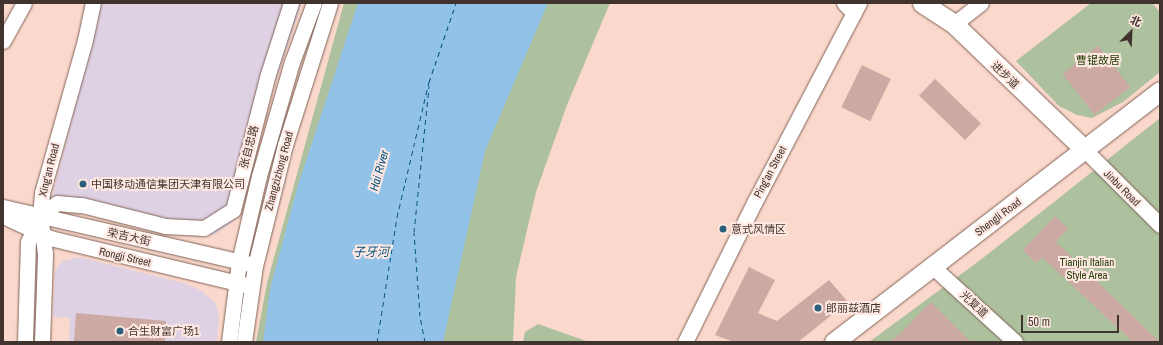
<!DOCTYPE html>
<html>
<head>
<meta charset="utf-8">
<style>
	body { margin:0 }
	#map { position:relative; width:1163px; height:345px; overflow:hidden; background:#fad8cb; font-family:"Archivo Narrow","Noto Sans SC",sans-serif }
	div>[style] { position:absolute }
	[style*='--x'] { left:calc(var(--x)*1px); top:calc(var(--y)*1px); width:calc(var(--w)*1px); rotate:calc(var(--a)*1deg) }
	.commercial>* { inset:0; background:#ded1e4 }
	.green>* { inset:0; background:#adc19e }
	.water>* { inset:0; background:#93c2e8 }
	.ferry>* { height:1px; margin-top:-0.5px; transform-origin:0; background:repeating-linear-gradient(90deg,#035383 0 5px,transparent 0 9px) }
	.building>* { inset:0; background:#cca9a2; transform-origin:0 0 }
	.roads { filter:drop-shadow(0 0 1px #816358) drop-shadow(0 0 1px #816358) }
	.minor>* { height:15px; margin:-7.5px; padding:0 7.5px; transform-origin:7.5px; border-radius:7.5px; background:#fff }
	.major>* { height:19px; margin:-9.5px; padding:0 9.5px; transform-origin:9.5px; border-radius:9.5px; background:#fff }
	.dots>* { width:11px; height:11px; translate:-50% -50%; box-sizing:border-box; border:2px solid #fee8e1; border-radius:50% }
	span { translate:-50% -50%; white-space:nowrap; text-align:center; line-height:1.15; -webkit-text-stroke:4px #fee8e1; paint-order:stroke }
	.park-label { font-size:11px; color:#263f09 }
	.street-label { font-size:11px; color:#41342f }
	.poi-label { font-size:11px; color:#41342f }
	.left { translate:0 -50%; text-align:left }
	.water-label { font-size:12px; color:#035383; font-style:italic }
	.frame { position:absolute; inset:0; border:4px solid #41342f; pointer-events:none }
	.north { position:absolute; left:1111px; top:12px; width:40px; height:40px; -webkit-text-stroke:3px #fee8e1; paint-order:stroke; rotate:24deg; font-size:11px; font-weight:700; line-height:16px; text-align:center; color:#41342f }
	.north::after { content:''; display:block; margin:auto; width:14px; height:18px; background:#41342f; clip-path:polygon(50% 0,100% 100%,50% 72%,0 100%) }
	.scale { position:absolute; left:1021px; top:315px; width:98px; height:18px; box-sizing:border-box; border:2px solid #41342f; border-top:0; padding-left:5px; font-size:12px; line-height:14px; white-space:nowrap; color:#41342f; -webkit-text-stroke:3px #fee8e1; paint-order:stroke }
</style>
</head>
<body>
<div id="map">
	<div class="commercial">
		<div style="clip-path:polygon(102px 3px,302px 3px,269px 101px,239px 217px,214px 235px,194px 236px,51px 201px)"></div>
		<div style="clip-path:polygon(79px 257px,187px 284px,202px 291px,216px 304px,219px 317px,217px 342px,69px 342px,70px 318px,53px 317px,55px 271px,62px 261px)"></div>
	</div>
	<div class="green">
		<div style="clip-path:polygon(344px 3px,610px 3px,567px 105px,536px 192px,516px 277px,513px 342px,256px 342px,267px 283px)"></div>
		<div style="clip-path:polygon(1091px 3px,1152px 3px,1160px 12px,1160px 72px,1123px 102px,1092px 118px,1077px 115px,1059px 106px,1016px 61px)"></div>
		<div style="clip-path:polygon(1160px 118px,1160px 342px,869px 342px,983px 258px)"></div>
		<div style="clip-path:polygon(538px 324px,589px 342px,523px 342px,525px 332px)"></div>
	</div>
	<div class="water">
		<div style="clip-path:polygon(358px 3px,548px 3px,485px 151px,443px 342px,263px 342px,270px 289px,298px 185px)"></div>
	</div>
	<div class="ferry">
		<div style="--x:377;--y:342;--w:127;--a:-80.9"></div>
		<div style="--x:397;--y:217;--w:139;--a:-76.7"></div>
		<div style="--x:429;--y:82;--w:83;--a:-71.1"></div>
		<div style="--x:425;--y:342;--w:26;--a:-101"></div>
		<div style="--x:420;--y:316;--w:84;--a:-94.1"></div>
		<div style="--x:414;--y:232;--w:147;--a:-84.1"></div>
	</div>
	<div class="building">
		<div style="left:1098px;top:46px;width:52px;height:45px;rotate:52deg"></div>
		<div style="left:862px;top:65px;width:32px;height:47px;rotate:26deg"></div>
		<div style="left:935px;top:79px;width:64px;height:23px;rotate:44deg"></div>
		<div style="clip-path:polygon(1055px 216px,1068px 229px,1056px 242px,1160px 342px,1133px 342px,1042px 257px,1036px 263px,1023px 250px)"></div>
		<div style="clip-path:polygon(749px 267px,775px 280px,758px 313px,777px 321px,829px 280px,848px 302px,798px 342px,734px 342px,715px 335px)"></div>
		<div style="clip-path:polygon(931px 302px,971px 342px,890px 342px,903px 331px)"></div>
		<div style="clip-path:polygon(76px 313px,166px 321px,165px 342px,74px 342px)"></div>
	</div>
	<div class="roads">
		<div class="minor">
			<div style="--x:844;--y:3;--w:14;--a:45"></div>
			<div style="--x:954;--y:24;--w:34;--a:-38"></div>
			<div style="--x:3;--y:41;--w:43;--a:-61.1"></div>
			<div style="--x:1085;--y:150;--w:106;--a:45"></div>
			<div style="--x:3;--y:207;--w:253;--a:13"></div>
			<div style="--x:3;--y:216;--w:52;--a:25.1"></div>
			<div style="--x:50;--y:238;--w:202;--a:13.5"></div>
			<div style="--x:933;--y:267;--w:111;--a:42.4"></div>
			<div style="--x:25;--y:342;--w:100;--a:-88.3"></div>
			<div style="--x:28;--y:242;--w:29;--a:-65"></div>
			<div style="--x:40;--y:216;--w:21;--a:-37"></div>
			<div style="--x:57;--y:203;--w:25;--a:5"></div>
			<div style="--x:82;--y:205;--w:86;--a:14.2"></div>
			<div style="--x:165;--y:226;--w:39;--a:3"></div>
			<div style="--x:204;--y:228;--w:34;--a:-32"></div>
			<div style="--x:233;--y:210;--w:140;--a:-75.6"></div>
			<div style="--x:268;--y:74;--w:75;--a:-72.1"></div>
			<div style="--x:42;--y:342;--w:88;--a:-88"></div>
			<div style="--x:45;--y:254;--w:38;--a:-97"></div>
			<div style="--x:40;--y:216;--w:23;--a:-85"></div>
			<div style="--x:42;--y:193;--w:159;--a:-74.3"></div>
			<div style="--x:85;--y:40;--w:38;--a:-78"></div>
			<div style="--x:229;--y:342;--w:81;--a:-82.9"></div>
			<div style="--x:239;--y:262;--w:88;--a:-76.9"></div>
			<div style="--x:259;--y:176;--w:119;--a:-73.9"></div>
			<div style="--x:292;--y:62;--w:63;--a:-69.6"></div>
			<div style="--x:244;--y:342;--w:77;--a:-81.8"></div>
			<div style="--x:255;--y:266;--w:125;--a:-76.1"></div>
			<div style="--x:285;--y:145;--w:149;--a:-72.4"></div>
			<div style="--x:685;--y:342;--w:157;--a:-63.6"></div>
			<div style="--x:755;--y:201;--w:224;--a:-62.3"></div>
		</div>
		<div class="major">
			<div style="--x:922;--y:3;--w:38;--a:33"></div>
			<div style="--x:954;--y:24;--w:182;--a:43.9"></div>
			<div style="--x:834;--y:342;--w:411;--a:-37.6"></div>
		</div>
	</div>
	<div class="dots">
		<div style="left:83px;top:184px;background:#295f7a"></div>
		<div style="left:723px;top:229px;background:#295f7a"></div>
		<div style="left:818px;top:308px;background:#295f7a"></div>
		<div style="left:120px;top:331px;background:#295f7a"></div>
	</div>
	<div class="park-label">
		<span style="left:1098px;top:60px">曹锟故居</span>
		<span style="left:1087px;top:269px">Tianjin Italian<br>Style Area</span>
	</div>
	<div class="street-label">
		<span style="left:1005px;top:75px;rotate:44deg">进步道</span>
		<span style="left:249px;top:147px;rotate:-75deg">张自忠路</span>
		<span style="left:49px;top:170px;rotate:-76deg">Xing'an Road</span>
		<span style="left:279px;top:171px;rotate:-75deg">Zhangzizhong Road</span>
		<span style="left:770px;top:172px;rotate:-62deg">Ping'an Street</span>
		<span style="left:1122px;top:188px;rotate:45deg">Jinbu Road</span>
		<span style="left:998px;top:217px;rotate:-37deg">Shengli Road</span>
		<span style="left:129px;top:237px;rotate:13deg">荣吉大街</span>
		<span style="left:125px;top:257px;rotate:13deg">Rongji Street</span>
		<span style="left:974px;top:304px;rotate:43deg">光复道</span>
	</div>
	<div class="poi-label">
		<span class="left" style="left:91px;top:184px">中国移动通信集团天津有限公司</span>
		<span class="left" style="left:731px;top:229px">意式风情区</span>
		<span class="left" style="left:826px;top:308px">郎丽兹酒店</span>
		<span class="left" style="left:128px;top:331px">合生财富广场1</span>
	</div>
	<div class="water-label">
		<span style="left:380px;top:171px;rotate:-74deg">Hai River</span>
		<span style="left:371px;top:253px">子牙河</span>
	</div>
	<div class="frame"></div>
	<div class="north">北</div>
	<div class="scale">50 m</div>
</div>
</body>
</html>
